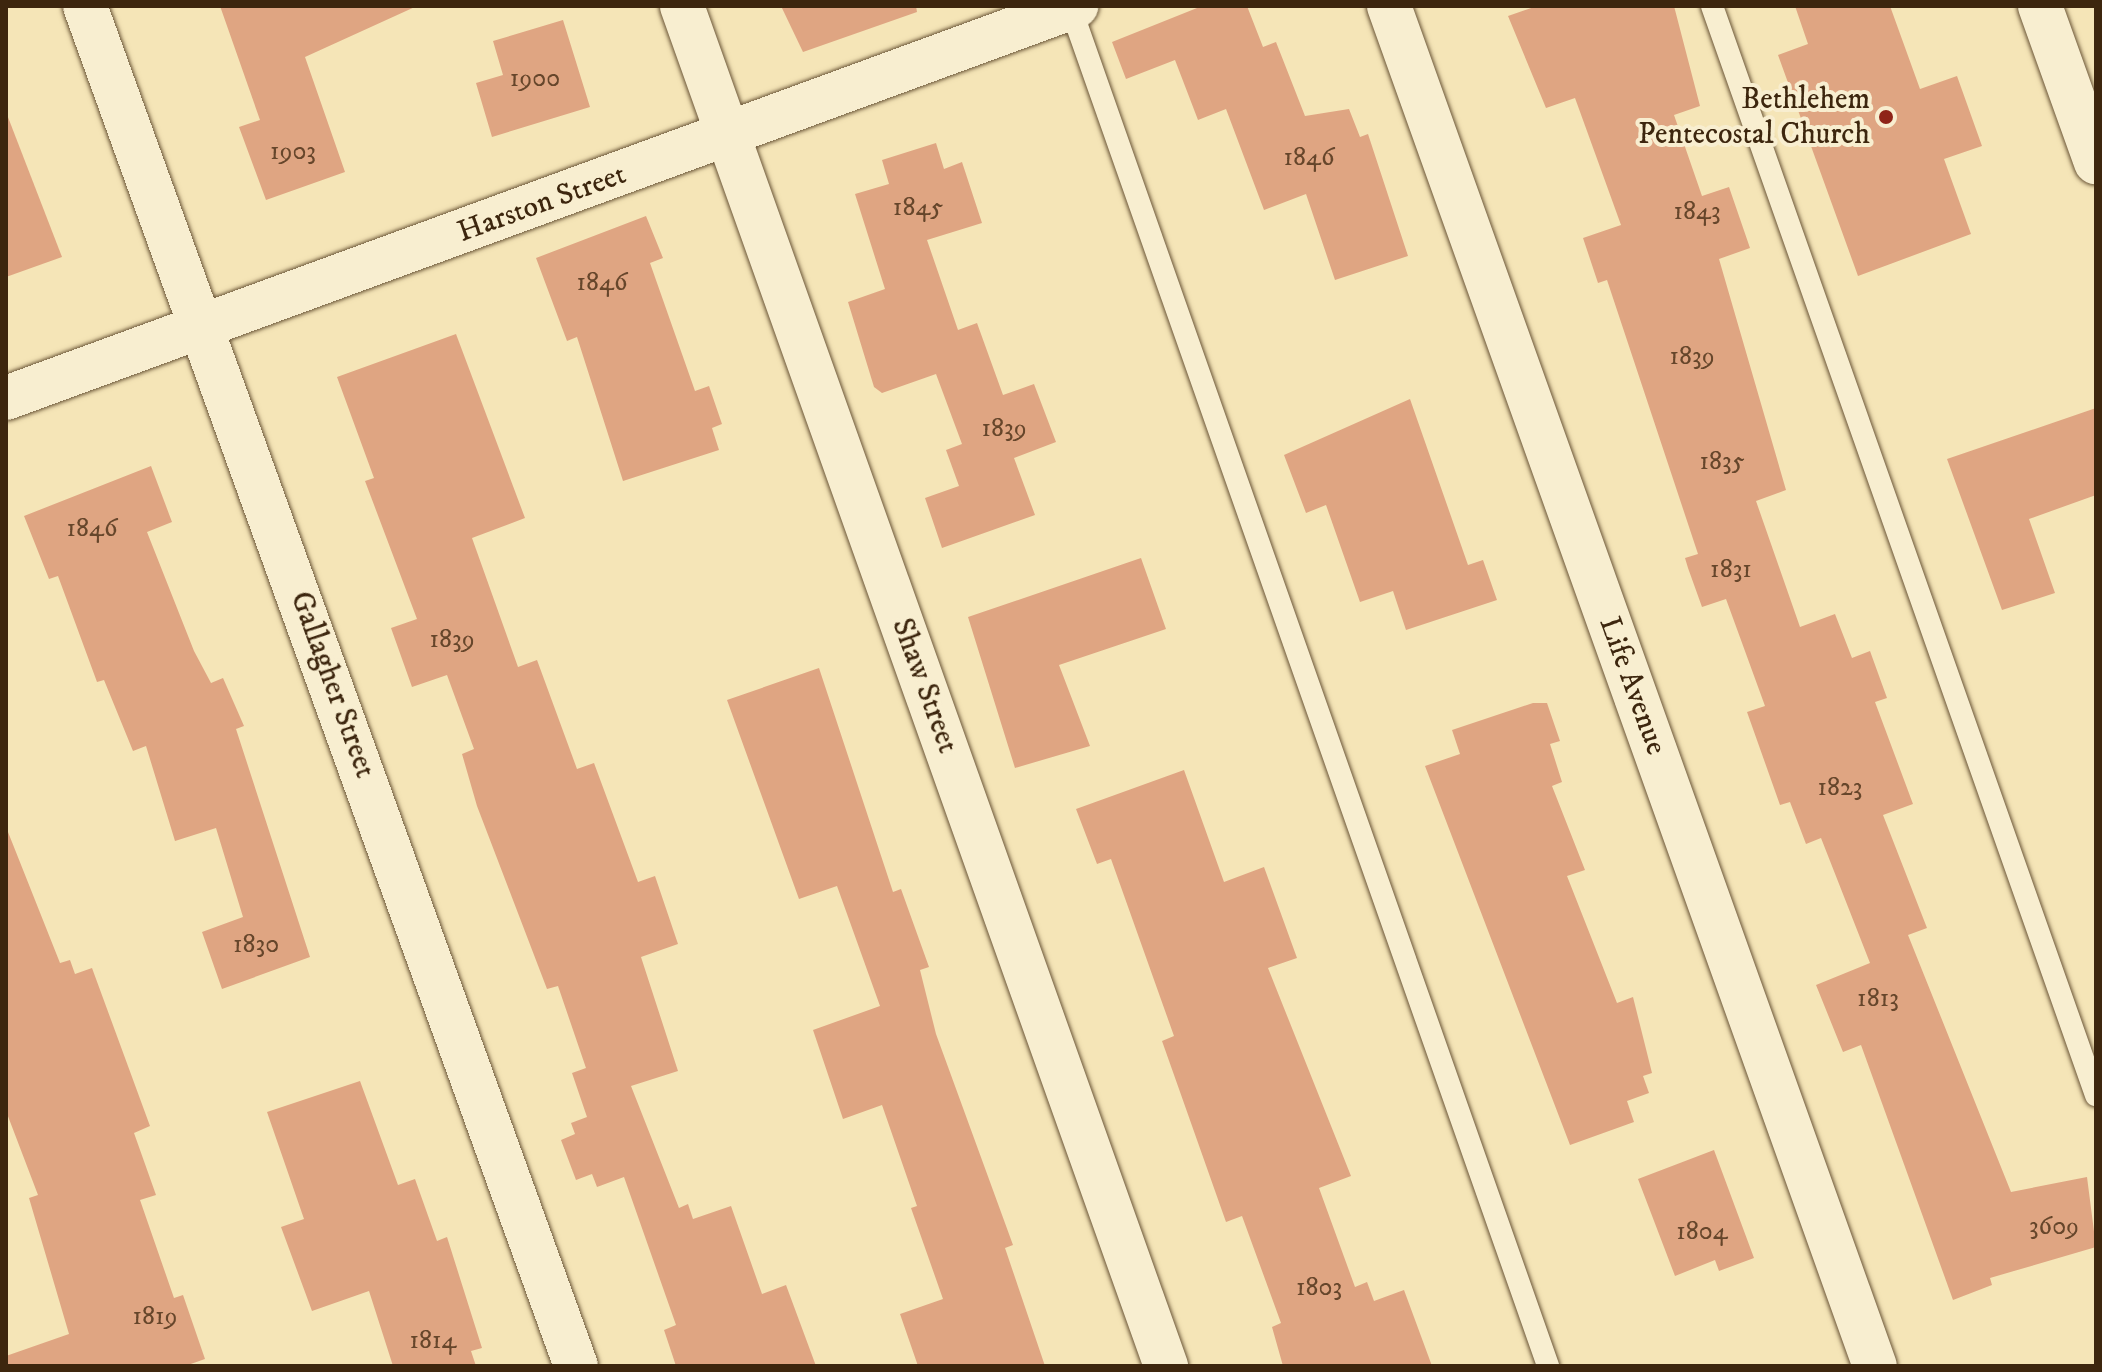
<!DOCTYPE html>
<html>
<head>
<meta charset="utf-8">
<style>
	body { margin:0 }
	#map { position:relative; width:2102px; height:1372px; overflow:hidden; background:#f5e5b7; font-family:"IM FELL DW Pica",serif }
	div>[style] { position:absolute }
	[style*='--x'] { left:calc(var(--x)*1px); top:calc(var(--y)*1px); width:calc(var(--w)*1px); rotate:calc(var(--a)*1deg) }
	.building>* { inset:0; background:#dfa582 }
	.roads { filter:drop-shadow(0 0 2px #6b5638) drop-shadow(0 0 2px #6b5638) }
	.service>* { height:22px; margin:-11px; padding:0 11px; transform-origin:11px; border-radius:11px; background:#f8eed0 }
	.minor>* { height:44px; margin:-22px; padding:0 22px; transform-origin:22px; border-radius:22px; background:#f8eed0 }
	.dots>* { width:22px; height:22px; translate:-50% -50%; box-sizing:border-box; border:4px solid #f8eed0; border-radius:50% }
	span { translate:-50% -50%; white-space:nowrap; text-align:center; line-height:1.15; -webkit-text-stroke:8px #f8eed0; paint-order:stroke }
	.number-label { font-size:26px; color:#66462b }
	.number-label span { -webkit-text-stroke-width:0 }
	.poi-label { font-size:30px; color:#3d260e }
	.right { translate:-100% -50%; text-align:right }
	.street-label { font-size:30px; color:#3d260e }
	.frame { position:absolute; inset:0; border:8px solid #3d260e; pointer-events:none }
</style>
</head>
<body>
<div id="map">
	<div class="building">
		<div style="clip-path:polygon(220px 6px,417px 6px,305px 57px,345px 172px,266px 200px,239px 127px,260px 120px)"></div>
		<div style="clip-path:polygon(781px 6px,916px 6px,917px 12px,803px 52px)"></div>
		<div style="clip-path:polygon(1202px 6px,1247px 6px,1263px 47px,1276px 42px,1305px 116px,1349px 109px,1360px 137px,1368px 134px,1408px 256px,1335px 280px,1306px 194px,1264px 210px,1226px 109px,1198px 120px,1175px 60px,1126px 79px,1112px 42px)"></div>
		<div style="clip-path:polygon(1537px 6px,1674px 6px,1700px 106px,1674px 115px,1702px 196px,1729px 187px,1750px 248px,1719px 259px,1786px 490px,1756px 501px,1800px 627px,1835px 614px,1852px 658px,1870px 651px,1887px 698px,1875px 702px,1913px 804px,1883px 815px,1927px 928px,1908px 935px,2011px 1192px,2087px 1177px,2096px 1247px,1990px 1278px,1992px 1285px,1953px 1300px,1861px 1045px,1843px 1052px,1816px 985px,1870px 963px,1821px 838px,1806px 844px,1790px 802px,1780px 805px,1747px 712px,1765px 706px,1726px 599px,1702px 607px,1688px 568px,1685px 558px,1698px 554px,1607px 280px,1598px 283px,1583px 238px,1621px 225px,1575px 98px,1546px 108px,1508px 16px)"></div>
		<div style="clip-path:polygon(1795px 6px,1890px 6px,1920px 89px,1957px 76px,1982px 146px,1944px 159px,1971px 234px,1858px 276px,1778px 55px,1808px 44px)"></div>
		<div style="clip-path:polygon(563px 20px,590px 107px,492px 137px,476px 83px,503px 75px,493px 41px)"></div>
		<div style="clip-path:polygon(6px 112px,62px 257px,6px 277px)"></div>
		<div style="clip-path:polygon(936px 143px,944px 169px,962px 162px,982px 223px,927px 240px,958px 330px,977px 323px,1003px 395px,1034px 384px,1056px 442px,1014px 458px,1035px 515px,942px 548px,925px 498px,959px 486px,946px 450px,962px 444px,936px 374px,882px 393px,874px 387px,848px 302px,885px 289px,855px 194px,889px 184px,882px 160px)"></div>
		<div style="clip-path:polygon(646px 216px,663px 258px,650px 263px,695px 391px,709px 386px,722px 424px,712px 428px,719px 450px,623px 481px,577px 337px,567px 341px,536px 258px)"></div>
		<div style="clip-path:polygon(456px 334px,525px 518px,472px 538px,518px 667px,537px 660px,577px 769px,594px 763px,638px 882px,655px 876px,678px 944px,641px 957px,678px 1071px,631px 1086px,679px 1208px,688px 1204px,693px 1219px,731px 1206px,762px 1294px,786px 1285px,816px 1366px,676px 1366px,664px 1330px,676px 1325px,624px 1177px,597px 1187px,592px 1174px,576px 1180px,561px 1140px,575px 1134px,571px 1123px,587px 1117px,572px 1073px,586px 1068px,558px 986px,547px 989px,477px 806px,462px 754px,474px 749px,447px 675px,412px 687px,391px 628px,417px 619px,365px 481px,374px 478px,337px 377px)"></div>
		<div style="clip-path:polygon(1410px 399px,1468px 565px,1483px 560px,1497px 600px,1406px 630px,1393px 591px,1360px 602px,1326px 505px,1306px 513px,1284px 455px)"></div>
		<div style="clip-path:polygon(2096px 408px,2096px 495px,2029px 519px,2055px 593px,2002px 610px,1947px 459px)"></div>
		<div style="clip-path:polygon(151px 466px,172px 522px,147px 532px,194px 651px,211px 683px,223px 678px,244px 726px,236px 729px,310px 957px,222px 989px,202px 932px,243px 917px,216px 828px,175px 841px,146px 746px,133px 751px,104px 680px,97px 682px,58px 576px,49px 579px,24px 516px)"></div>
		<div style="clip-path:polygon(1141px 558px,1166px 629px,1059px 665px,1090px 746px,1015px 768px,968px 617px)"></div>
		<div style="clip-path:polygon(819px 668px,893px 892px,901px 889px,929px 967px,920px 970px,936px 1034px,1013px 1245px,1005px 1248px,1045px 1366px,918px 1366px,900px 1314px,943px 1299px,911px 1208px,917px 1206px,882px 1105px,843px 1119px,813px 1030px,880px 1006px,837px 886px,799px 899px,727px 700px)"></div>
		<div style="clip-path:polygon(1533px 703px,1547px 703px,1560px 741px,1550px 744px,1562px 782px,1552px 786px,1585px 870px,1567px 876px,1617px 1003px,1633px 997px,1652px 1073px,1643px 1076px,1649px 1093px,1627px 1101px,1634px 1122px,1570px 1145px,1425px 766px,1460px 754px,1452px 730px)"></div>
		<div style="clip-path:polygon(1184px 770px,1224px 882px,1264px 867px,1297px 958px,1268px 968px,1351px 1176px,1319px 1188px,1355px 1287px,1367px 1282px,1374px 1301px,1404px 1290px,1432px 1366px,1283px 1366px,1272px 1327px,1281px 1323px,1242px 1216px,1226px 1222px,1162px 1041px,1174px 1036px,1111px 859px,1097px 864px,1076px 809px)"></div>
		<div style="clip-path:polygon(6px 827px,60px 963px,70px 960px,75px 974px,92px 968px,150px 1126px,134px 1133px,156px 1195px,140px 1200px,174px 1298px,183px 1295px,205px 1359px,185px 1366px,6px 1366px,6px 1356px,69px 1334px,29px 1198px,38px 1195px,6px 1111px)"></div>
		<div style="clip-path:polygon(360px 1081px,398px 1185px,415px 1179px,437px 1241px,447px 1237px,482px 1348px,471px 1351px,476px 1366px,393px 1366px,369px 1291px,312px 1311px,281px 1227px,304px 1219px,267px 1112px)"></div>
		<div style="clip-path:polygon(1714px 1150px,1754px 1258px,1719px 1271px,1715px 1260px,1675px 1276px,1638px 1179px)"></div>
	</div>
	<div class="roads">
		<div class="service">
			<div style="--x:1070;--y:6;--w:1442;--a:70.63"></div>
			<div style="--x:1712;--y:6;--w:1155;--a:70.58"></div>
		</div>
		<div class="minor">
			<div style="--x:85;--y:6;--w:1446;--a:70.15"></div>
			<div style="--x:682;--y:6;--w:1444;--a:70.41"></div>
			<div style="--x:1389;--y:6;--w:1444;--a:70.34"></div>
			<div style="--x:2040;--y:6;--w:166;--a:70.3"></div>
			<div style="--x:6;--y:398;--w:1140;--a:-20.12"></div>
		</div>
	</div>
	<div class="dots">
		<div style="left:1886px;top:117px;background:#8f2418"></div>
	</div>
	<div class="number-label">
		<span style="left:535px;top:79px">1900</span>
		<span style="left:293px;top:152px">1903</span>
		<span style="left:1309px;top:158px">1846</span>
		<span style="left:918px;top:208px">1845</span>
		<span style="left:1697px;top:212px">1843</span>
		<span style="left:602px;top:283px">1846</span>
		<span style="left:1692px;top:357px">1839</span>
		<span style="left:1004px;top:429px">1839</span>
		<span style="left:1722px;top:462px">1835</span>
		<span style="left:92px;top:529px">1846</span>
		<span style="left:1731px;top:570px">1831</span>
		<span style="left:452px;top:640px">1839</span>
		<span style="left:1840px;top:788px">1823</span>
		<span style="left:256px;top:945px">1830</span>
		<span style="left:1878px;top:999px">1813</span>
		<span style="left:2054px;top:1227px">3609</span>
		<span style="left:1702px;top:1232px">1804</span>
		<span style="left:1319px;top:1288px">1803</span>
		<span style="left:155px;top:1317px">1819</span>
		<span style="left:433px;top:1341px">1814</span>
	</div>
	<div class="poi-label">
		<span class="right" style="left:1870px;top:117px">Bethlehem<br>Pentecostal Church</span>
	</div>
	<div class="street-label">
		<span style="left:542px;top:204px;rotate:-20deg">Harston Street</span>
		<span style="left:332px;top:685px;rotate:70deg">Gallagher Street</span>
		<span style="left:924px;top:686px;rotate:70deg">Shaw Street</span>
		<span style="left:1632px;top:686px;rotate:70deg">Life Avenue</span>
	</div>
	<div class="frame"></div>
</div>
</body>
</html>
